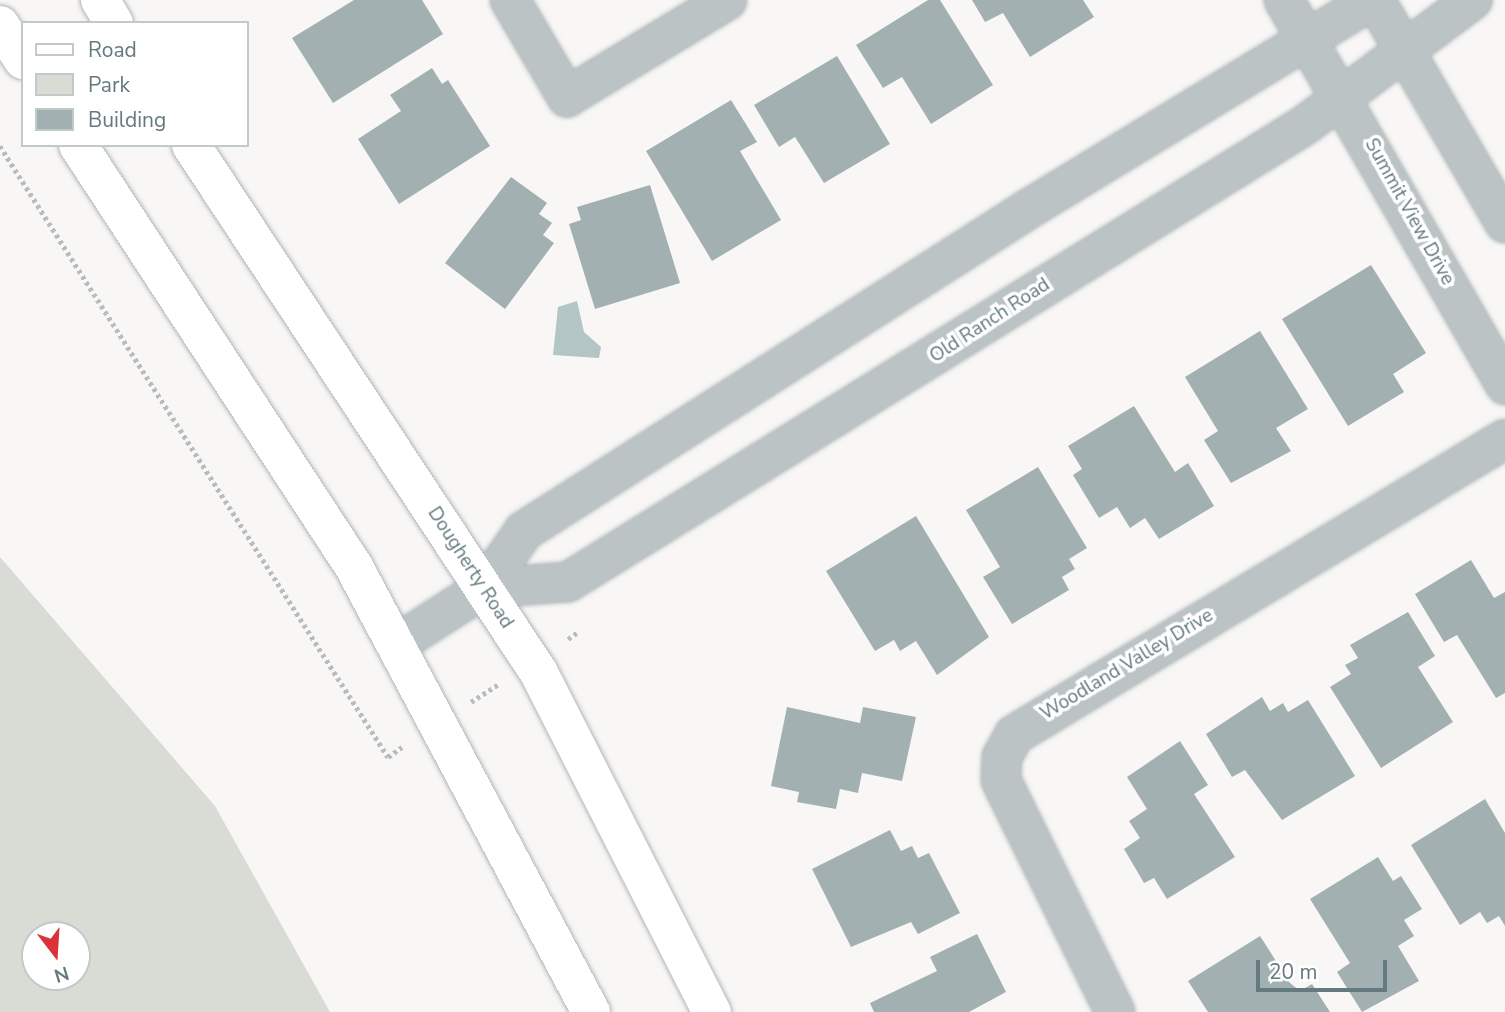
<!DOCTYPE html>
<html>
<head>
<meta charset="utf-8">
<style>
	body { margin:0 }
	#map { position:relative; width:1505px; height:1012px; overflow:hidden; background:#f8f7f5; font-family:"Nunito Sans",sans-serif }
	div>[style] { position:absolute }
	[style*='--x'] { left:calc(var(--x)*1px); top:calc(var(--y)*1px); width:calc(var(--w)*1px); rotate:calc(var(--a)*1deg) }
	.green>* { inset:0; background:#d9dcd4 }
	.water>* { inset:0; background:#b3c5c5 }
	.building>* { inset:0; background:#a3b0b2 }
	.path>* { height:4.5px; margin-top:-2.25px; transform-origin:0; background:repeating-linear-gradient(90deg,#b7bcbd 0 3.5px,transparent 0 7px) }
	.roads { filter:drop-shadow(0 0 2px #afb7b9) drop-shadow(0 0 2px #afb7b9) }
	.minor>* { height:38px; margin:-19px; padding:0 19px; transform-origin:19px; border-radius:19px; background:#bcc3c4 }
	.tertiary>* { height:38px; margin:-19px; padding:0 19px; transform-origin:19px; border-radius:19px; background:#bcc3c4 }
	.secondary>* { height:38px; margin:-19px; padding:0 19px; transform-origin:19px; border-radius:19px; background:#fff }
	span { translate:-50% -50%; white-space:nowrap; text-align:center; line-height:1.15; -webkit-text-stroke:7px #fff; paint-order:stroke }
	.street-label { font-size:19px; color:#647a7e }
	.legend { position:absolute; left:21px; top:21px; width:228px; height:126px; box-sizing:border-box; background:#fff; border:2px solid #c1cacb; margin:0; padding:9px 12px; list-style:none; font-size:21px; color:#647a7e }
	.legend li { display:flex; align-items:center; gap:14px; height:35px }
	.legend b { width:35px; border:2px solid #c1cacb }
	.north { position:absolute; left:21px; top:921px; width:70px; height:70px; box-sizing:border-box; background:#fff; border:2px solid #c1cacb; border-radius:50%; rotate:163deg; font-size:19px; font-weight:700; line-height:28px; text-align:center; color:#647a7e }
	.north::after { content:''; display:block; margin:auto; width:24px; height:32px; background:#da3238; clip-path:polygon(50% 0,100% 100%,50% 72%,0 100%) }
	.scale { position:absolute; left:1256px; top:960px; width:131px; height:32px; box-sizing:border-box; border:4px solid #647a7e; border-top:0; padding-left:9px; font-size:21px; line-height:24px; white-space:nowrap; color:#647a7e; -webkit-text-stroke:5px #fff; paint-order:stroke }
</style>
</head>
<body>
<div id="map">
	<div class="green">
		<div style="clip-path:polygon(evenodd,0 557px,215px 806px,330px 1012px,0 1012px,0 557px,35px 935px,77px 935px,77px 977px,35px 977px,35px 935px)"></div>
	</div>
	<div class="water">
		<div style="clip-path:polygon(577px 301px,584px 332px,601px 347px,599px 358px,553px 355px,558px 307px)"></div>
	</div>
	<div class="building">
		<div style="clip-path:polygon(354px 0,422px 0,443px 34px,333px 103px,292px 38px)"></div>
		<div style="clip-path:polygon(928px 0,940px 0,993px 85px,931px 124px,902px 77px,883px 88px,856px 45px)"></div>
		<div style="clip-path:polygon(972px 0,1083px 0,1094px 17px,1030px 57px,1003px 13px,985px 22px)"></div>
		<div style="clip-path:polygon(837px 56px,890px 144px,824px 183px,795px 137px,779px 147px,754px 105px)"></div>
		<div style="clip-path:polygon(432px 68px,442px 84px,448px 80px,490px 146px,399px 204px,358px 139px,401px 111px,390px 95px)"></div>
		<div style="clip-path:polygon(731px 100px,757px 142px,740px 151px,781px 220px,712px 261px,646px 151px)"></div>
		<div style="clip-path:polygon(511px 177px,547px 203px,539px 214px,552px 223px,543px 235px,554px 243px,505px 309px,445px 263px)"></div>
		<div style="clip-path:polygon(650px 185px,680px 283px,595px 309px,569px 224px,581px 220px,577px 207px)"></div>
		<div style="clip-path:polygon(1371px 265px,1426px 353px,1393px 374px,1404px 392px,1348px 426px,1282px 319px)"></div>
		<div style="clip-path:polygon(1260px 331px,1308px 409px,1276px 428px,1291px 451px,1231px 483px,1204px 440px,1218px 431px,1185px 377px)"></div>
		<div style="clip-path:polygon(1134px 406px,1175px 472px,1188px 463px,1214px 506px,1159px 539px,1145px 518px,1130px 528px,1117px 507px,1099px 518px,1073px 475px,1082px 469px,1068px 446px)"></div>
		<div style="clip-path:polygon(1038px 467px,1087px 548px,1069px 559px,1075px 569px,1062px 577px,1069px 590px,1012px 624px,983px 577px,1000px 567px,966px 510px)"></div>
		<div style="clip-path:polygon(916px 516px,989px 637px,937px 675px,916px 641px,900px 651px,894px 640px,875px 651px,826px 571px)"></div>
		<div style="clip-path:polygon(1471px 560px,1494px 598px,1505px 592px,1505px 693px,1496px 698px,1457px 635px,1444px 642px,1415px 594px)"></div>
		<div style="clip-path:polygon(1408px 612px,1435px 656px,1418px 667px,1453px 722px,1381px 768px,1330px 687px,1351px 674px,1345px 665px,1358px 658px,1350px 645px)"></div>
		<div style="clip-path:polygon(1262px 697px,1270px 711px,1283px 703px,1288px 712px,1308px 700px,1355px 776px,1282px 820px,1245px 770px,1232px 777px,1206px 734px)"></div>
		<div style="clip-path:polygon(787px 707px,860px 723px,863px 707px,916px 717px,902px 781px,862px 773px,858px 793px,840px 789px,836px 809px,797px 802px,799px 792px,771px 786px)"></div>
		<div style="clip-path:polygon(1180px 741px,1208px 785px,1194px 794px,1235px 857px,1167px 899px,1154px 878px,1144px 883px,1124px 849px,1140px 838px,1129px 821px,1147px 809px,1127px 777px)"></div>
		<div style="clip-path:polygon(1485px 799px,1505px 833px,1505px 926px,1499px 916px,1487px 923px,1480px 912px,1460px 925px,1411px 845px)"></div>
		<div style="clip-path:polygon(890px 830px,901px 851px,912px 846px,918px 858px,929px 853px,960px 913px,918px 934px,911px 922px,851px 947px,812px 869px)"></div>
		<div style="clip-path:polygon(1378px 857px,1393px 881px,1401px 876px,1422px 909px,1404px 920px,1414px 936px,1398px 946px,1419px 981px,1362px 1012px,1337px 972px,1350px 963px,1310px 899px)"></div>
		<div style="clip-path:polygon(977px 934px,1006px 992px,969px 1012px,874px 1012px,870px 1003px,937px 971px,930px 957px)"></div>
		<div style="clip-path:polygon(1260px 936px,1290px 983px,1300px 991px,1312px 984px,1330px 1012px,1208px 1012px,1188px 981px)"></div>
	</div>
	<div class="path">
		<div style="--x:0;--y:146;--w:724;--a:57.58"></div>
		<div style="--x:388;--y:757;--w:17;--a:-36"></div>
		<div style="--x:568;--y:639;--w:12;--a:-35"></div>
		<div style="--x:471;--y:702;--w:33;--a:-33"></div>
	</div>
	<div class="roads">
		<div class="minor">
			<div style="--x:510;--y:0;--w:113;--a:59.6"></div>
			<div style="--x:567;--y:97;--w:187;--a:-31.2"></div>
			<div style="--x:1284;--y:0;--w:444;--a:60.1"></div>
			<div style="--x:1375;--y:0;--w:258;--a:59.8"></div>
			<div style="--x:1115;--y:1012;--w:258;--a:-116.2"></div>
			<div style="--x:1001;--y:780;--w:23;--a:-88"></div>
			<div style="--x:1002;--y:757;--w:25;--a:-61"></div>
			<div style="--x:1014;--y:735;--w:573;--a:-31.08"></div>
		</div>
		<div class="tertiary">
			<div style="--x:484;--y:588;--w:84;--a:-4.1"></div>
			<div style="--x:568;--y:582;--w:867;--a:-31.8"></div>
			<div style="--x:1305;--y:125;--w:209;--a:-36.8"></div>
			<div style="--x:397;--y:644;--w:103;--a:-32.8"></div>
			<div style="--x:484;--y:588;--w:70;--a:-54.9"></div>
			<div style="--x:524;--y:531;--w:600;--a:-32.55"></div>
			<div style="--x:1030;--y:208;--w:400;--a:-31.3"></div>
		</div>
		<div class="secondary">
			<div style="--x:100;--y:0;--w:27;--a:59"></div>
			<div style="--x:0;--y:25;--w:42;--a:56.7"></div>
			<div style="--x:78;--y:145;--w:504;--a:56.81"></div>
			<div style="--x:354;--y:567;--w:504;--a:61.96"></div>
			<div style="--x:191;--y:145;--w:632;--a:56.61"></div>
			<div style="--x:539;--y:673;--w:381;--a:63"></div>
		</div>
	</div>
	<div class="street-label">
		<span style="left:1409px;top:212px;rotate:61deg">Summit View Drive</span>
		<span style="left:990px;top:321px;rotate:-33deg">Old Ranch Road</span>
		<span style="left:470px;top:568px;rotate:57deg">Dougherty Road</span>
		<span style="left:1127px;top:665px;rotate:-31deg">Woodland Valley Drive</span>
	</div>
	<ul class="legend">
	<li><b style="height:9px;background:#fff"></b>Road</li>
	<li><b style="height:19px;background:#d9dcd4"></b>Park</li>
	<li><b style="height:19px;background:#a3b0b2"></b>Building</li>
	</ul>
	<div class="north">N</div>
	<div class="scale">20 m</div>
</div>
</body>
</html>
